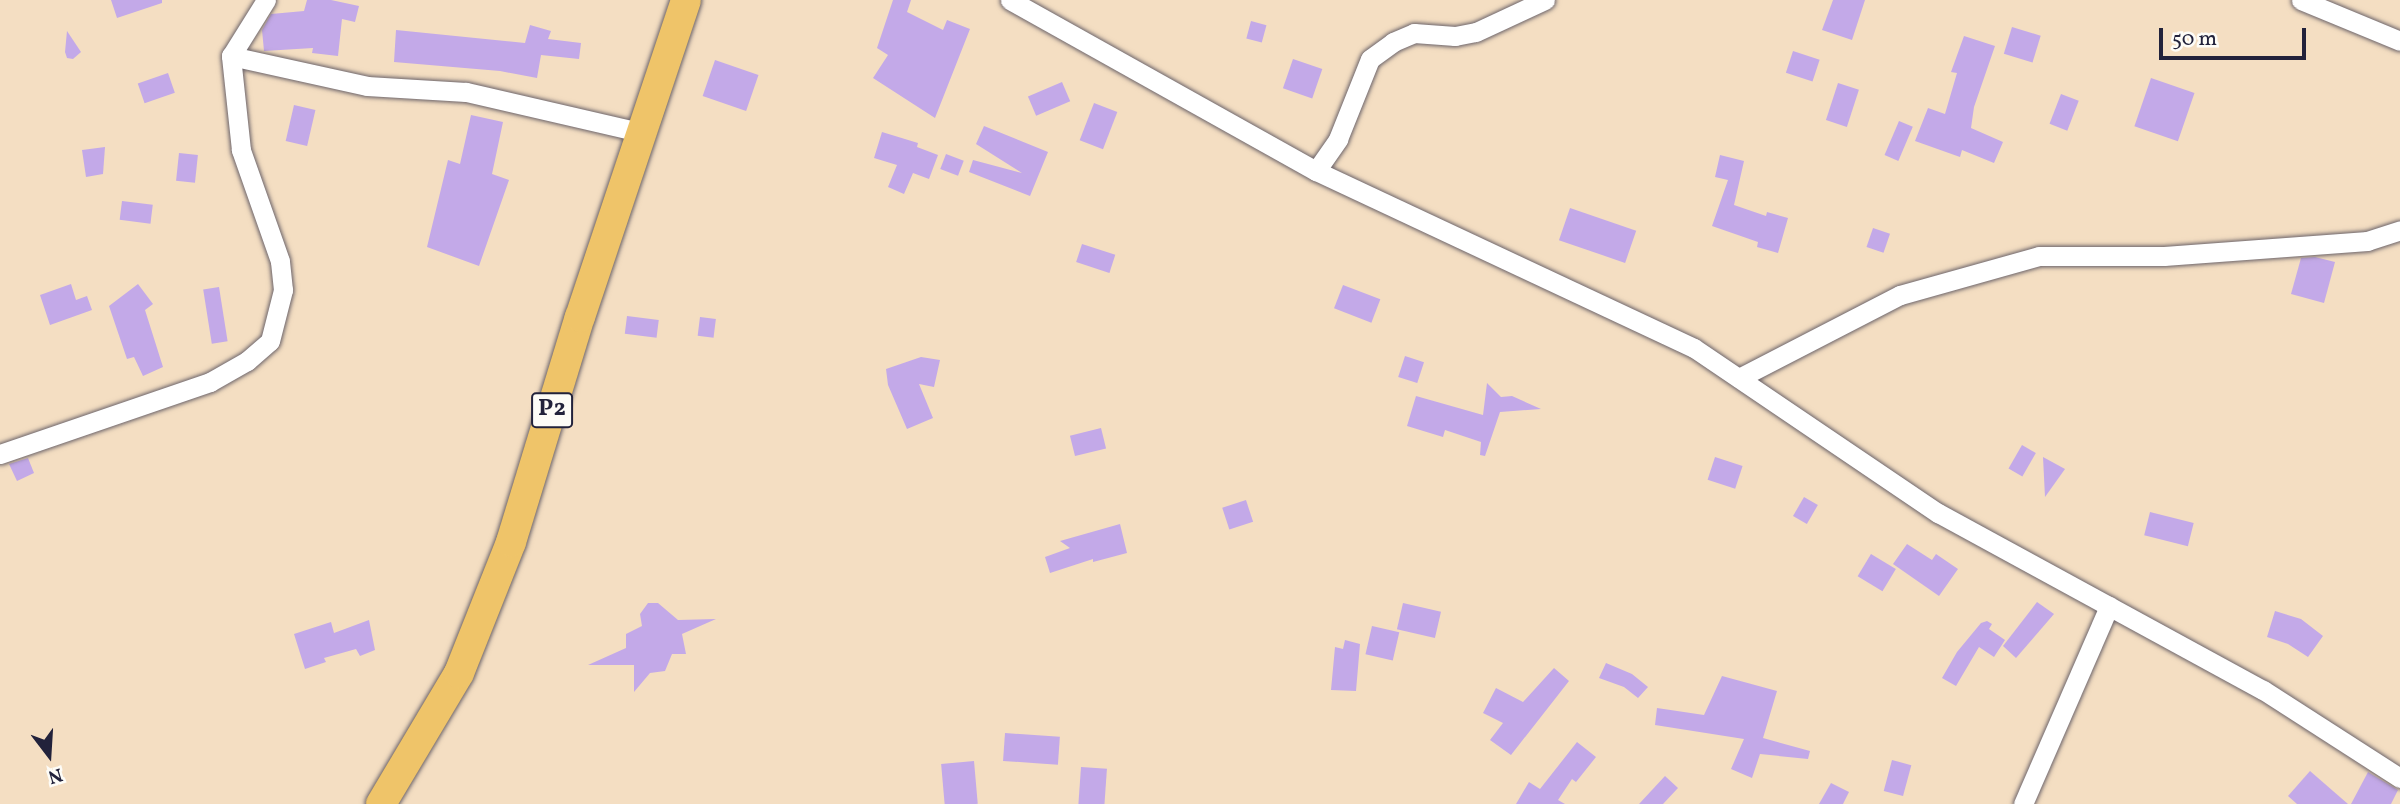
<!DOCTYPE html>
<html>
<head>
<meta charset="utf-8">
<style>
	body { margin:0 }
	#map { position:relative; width:2400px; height:804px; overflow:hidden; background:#f4dec2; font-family:Vollkorn,serif }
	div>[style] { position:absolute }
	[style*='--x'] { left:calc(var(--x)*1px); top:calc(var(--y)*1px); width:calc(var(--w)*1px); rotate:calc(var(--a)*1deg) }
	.building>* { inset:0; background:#c3a9e8; transform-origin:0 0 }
	.roads { filter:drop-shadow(0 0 2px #6c646a) drop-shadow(0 0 2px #6c646a) }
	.minor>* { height:19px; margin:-9.5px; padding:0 9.5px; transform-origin:9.5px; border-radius:9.5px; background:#fff }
	.primary>* { height:30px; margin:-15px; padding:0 15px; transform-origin:15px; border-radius:15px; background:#efc469 }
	span { translate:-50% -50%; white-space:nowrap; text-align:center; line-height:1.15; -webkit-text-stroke:5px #fdfcf7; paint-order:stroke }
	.shield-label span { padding:2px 5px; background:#fdfcf7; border:2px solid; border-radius:5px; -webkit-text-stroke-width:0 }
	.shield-label { font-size:24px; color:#22223b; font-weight:700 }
	.north { position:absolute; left:14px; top:720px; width:70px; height:70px; -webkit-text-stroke:5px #fdfcf7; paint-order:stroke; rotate:163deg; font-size:19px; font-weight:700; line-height:28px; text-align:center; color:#22223b }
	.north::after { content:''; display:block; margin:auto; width:24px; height:32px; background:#22223b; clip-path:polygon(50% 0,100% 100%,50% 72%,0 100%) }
	.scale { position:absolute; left:2159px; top:28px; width:147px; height:32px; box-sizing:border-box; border:4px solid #22223b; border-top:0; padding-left:9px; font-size:21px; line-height:24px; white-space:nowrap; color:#22223b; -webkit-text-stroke:5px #fdfcf7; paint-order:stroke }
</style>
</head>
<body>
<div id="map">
	<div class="building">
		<div style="clip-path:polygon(111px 0,162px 0,162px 3px,117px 18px)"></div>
		<div style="clip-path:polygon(307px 0,331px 0,359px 6px,355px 22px,342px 19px,338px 56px,312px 53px,313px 48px,264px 51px,262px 30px,271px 14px,304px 11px)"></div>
		<div style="clip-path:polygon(893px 0,911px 0,907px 12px,943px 30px,947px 20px,970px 29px,935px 118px,873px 78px,888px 55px,877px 48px)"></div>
		<div style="clip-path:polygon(1833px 0,1865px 0,1852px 40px,1822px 30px)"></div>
		<div style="left:1251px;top:21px;width:16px;height:18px;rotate:15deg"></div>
		<div style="clip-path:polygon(530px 25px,551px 31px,548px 39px,581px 43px,579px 59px,541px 55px,537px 78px,500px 71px,394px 62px,396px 30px,525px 43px)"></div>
		<div style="left:2012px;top:27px;width:30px;height:28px;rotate:17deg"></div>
		<div style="clip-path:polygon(67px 31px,81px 52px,73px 59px,67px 58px,65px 52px)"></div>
		<div style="clip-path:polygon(1964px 36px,1995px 46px,1974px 107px,1971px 128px,2003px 142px,1994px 163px,1962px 150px,1960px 157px,1915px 141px,1928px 108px,1945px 114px,1957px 73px,1951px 72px)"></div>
		<div style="left:1793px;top:51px;width:28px;height:23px;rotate:18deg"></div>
		<div style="left:1293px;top:59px;width:31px;height:31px;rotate:19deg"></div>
		<div style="left:715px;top:60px;width:46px;height:38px;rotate:19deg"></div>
		<div style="left:168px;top:73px;width:21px;height:32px;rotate:71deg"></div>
		<div style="left:2151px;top:78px;width:46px;height:51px;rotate:19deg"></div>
		<div style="left:1062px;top:82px;width:21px;height:37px;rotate:67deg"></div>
		<div style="left:1838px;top:83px;width:22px;height:39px;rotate:18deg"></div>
		<div style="left:2061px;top:94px;width:19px;height:32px;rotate:21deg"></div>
		<div style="left:1094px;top:103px;width:25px;height:40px;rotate:21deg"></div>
		<div style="left:294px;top:105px;width:22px;height:37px;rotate:13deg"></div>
		<div style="clip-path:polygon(471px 115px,503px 122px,492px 174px,509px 180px,479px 266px,427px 247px,448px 160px,460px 164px)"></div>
		<div style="left:1899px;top:121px;width:15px;height:37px;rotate:23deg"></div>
		<div style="clip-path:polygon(984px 126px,1048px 152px,1030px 196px,969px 172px,973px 160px,1022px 173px,976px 144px)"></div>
		<div style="clip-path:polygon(882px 132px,918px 143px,917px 147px,938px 155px,929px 179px,913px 173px,904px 194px,888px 187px,897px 165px,874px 158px)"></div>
		<div style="clip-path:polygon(105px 147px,103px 174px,86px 177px,82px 150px)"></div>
		<div style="left:179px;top:153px;width:19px;height:28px;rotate:6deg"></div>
		<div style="left:946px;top:154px;width:19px;height:16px;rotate:21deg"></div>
		<div style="clip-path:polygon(1720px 155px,1744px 161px,1734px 205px,1766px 216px,1767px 212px,1788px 218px,1778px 253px,1757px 247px,1758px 242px,1712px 226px,1728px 180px,1715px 177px)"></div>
		<div style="left:122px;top:201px;width:31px;height:19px;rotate:7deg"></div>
		<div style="left:1570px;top:208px;width:70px;height:34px;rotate:19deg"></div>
		<div style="left:1873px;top:228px;width:18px;height:20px;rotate:19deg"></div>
		<div style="left:1082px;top:244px;width:35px;height:19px;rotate:18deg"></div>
		<div style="clip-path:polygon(2315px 257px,2335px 262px,2324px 303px,2291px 294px,2301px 258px)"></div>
		<div style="clip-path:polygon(71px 284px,76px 300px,87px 296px,92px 310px,50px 325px,40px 295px)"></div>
		<div style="clip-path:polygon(138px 284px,153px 304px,145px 310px,163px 367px,143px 376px,134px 357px,127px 359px,109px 306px)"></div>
		<div style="left:1343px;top:285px;width:40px;height:25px;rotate:21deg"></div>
		<div style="left:219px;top:287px;width:55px;height:16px;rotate:81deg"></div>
		<div style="left:627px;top:316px;width:32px;height:18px;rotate:7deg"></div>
		<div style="left:700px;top:317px;width:16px;height:19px;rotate:7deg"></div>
		<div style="left:1405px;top:356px;width:20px;height:22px;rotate:18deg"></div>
		<div style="clip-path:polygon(921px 357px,940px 360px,934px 387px,919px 384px,933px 418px,907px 429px,888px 385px,886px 369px)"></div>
		<div style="clip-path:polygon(1487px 383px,1501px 397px,1512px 396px,1541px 409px,1500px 412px,1485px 456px,1480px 455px,1481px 442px,1445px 430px,1443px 437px,1407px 426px,1416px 396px,1483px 415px)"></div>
		<div style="left:1101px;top:428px;width:21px;height:32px;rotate:76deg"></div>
		<div style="left:2022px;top:445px;width:16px;height:27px;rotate:30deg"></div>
		<div style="left:1715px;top:457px;width:29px;height:24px;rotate:18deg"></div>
		<div style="clip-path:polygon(2043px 457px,2065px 469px,2045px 497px)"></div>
		<div style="clip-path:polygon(28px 458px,34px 473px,17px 481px,9px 464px)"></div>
		<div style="left:1804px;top:497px;width:16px;height:22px;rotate:30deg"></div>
		<div style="left:1246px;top:500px;width:23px;height:25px;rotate:72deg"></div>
		<div style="left:2150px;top:512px;width:45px;height:24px;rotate:14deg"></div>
		<div style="clip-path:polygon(1120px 524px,1127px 553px,1093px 562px,1093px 559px,1050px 573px,1045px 557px,1070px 548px,1060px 541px)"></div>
		<div style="clip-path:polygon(1907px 544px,1932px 560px,1936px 554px,1958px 569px,1939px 596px,1893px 564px)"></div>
		<div style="left:1871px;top:554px;width:29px;height:26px;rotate:31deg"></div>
		<div style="clip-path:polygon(2037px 602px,2054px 614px,2016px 658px,2003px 646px)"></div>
		<div style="clip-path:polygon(648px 603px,658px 603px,678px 620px,716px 619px,682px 634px,686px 654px,672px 654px,665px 671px,650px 673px,634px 692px,634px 665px,588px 665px,626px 648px,626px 634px,642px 626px,640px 614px)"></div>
		<div style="left:1403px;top:603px;width:39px;height:27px;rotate:13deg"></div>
		<div style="clip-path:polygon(2275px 611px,2301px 619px,2323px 636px,2308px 657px,2288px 644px,2267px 637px)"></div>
		<div style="clip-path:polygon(369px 620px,375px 650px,360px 656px,356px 649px,324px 658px,326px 662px,305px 669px,294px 634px,331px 622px,334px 633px)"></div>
		<div style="clip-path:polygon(1987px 621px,1992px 624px,1989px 629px,2005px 640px,1994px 657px,1979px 647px,1956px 686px,1942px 678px,1957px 652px,1981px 623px)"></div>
		<div style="left:1372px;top:626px;width:28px;height:29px;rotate:13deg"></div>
		<div style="clip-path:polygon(1345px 640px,1360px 644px,1356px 691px,1331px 690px,1335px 647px,1343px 649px)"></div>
		<div style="clip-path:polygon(1606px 663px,1632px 674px,1648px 687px,1638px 698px,1624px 687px,1599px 678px)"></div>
		<div style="clip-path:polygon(1554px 668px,1569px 681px,1511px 755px,1490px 740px,1503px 723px,1483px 713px,1496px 688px,1523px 702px)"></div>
		<div style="clip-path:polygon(1722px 676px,1777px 691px,1763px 738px,1810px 751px,1808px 759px,1760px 754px,1752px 778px,1731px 769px,1744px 739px,1655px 725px,1657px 708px,1704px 715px)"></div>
		<div style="left:1005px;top:733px;width:55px;height:28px;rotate:4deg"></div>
		<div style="clip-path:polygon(1577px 742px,1596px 757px,1576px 782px,1572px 779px,1558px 800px,1565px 804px,1516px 804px,1529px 782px,1540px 789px)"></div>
		<div style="left:1892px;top:760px;width:20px;height:32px;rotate:15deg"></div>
		<div style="left:974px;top:761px;width:43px;height:33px;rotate:85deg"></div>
		<div style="left:1081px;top:767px;width:26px;height:37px;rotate:4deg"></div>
		<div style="clip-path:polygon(2310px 771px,2348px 804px,2297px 804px,2288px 796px)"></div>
		<div style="clip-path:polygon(2368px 772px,2398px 790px,2391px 804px,2351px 804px)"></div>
		<div style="clip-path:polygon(1665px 776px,1678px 788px,1663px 804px,1639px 804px)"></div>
		<div style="clip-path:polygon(1831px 783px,1849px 792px,1843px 804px,1819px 804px)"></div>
	</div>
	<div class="roads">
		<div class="minor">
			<div style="--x:1010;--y:0;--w:351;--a:29.2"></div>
			<div style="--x:1316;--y:171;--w:417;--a:25.1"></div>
			<div style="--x:1694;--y:348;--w:295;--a:34.1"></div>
			<div style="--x:1938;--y:513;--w:370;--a:28.6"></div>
			<div style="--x:2263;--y:690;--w:163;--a:32.7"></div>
			<div style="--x:2301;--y:0;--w:107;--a:22.5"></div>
			<div style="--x:231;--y:56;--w:139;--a:12.4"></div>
			<div style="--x:367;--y:86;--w:99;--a:3.5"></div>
			<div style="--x:466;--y:92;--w:182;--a:13"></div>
			<div style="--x:1316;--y:171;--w:39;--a:-55"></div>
			<div style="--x:1338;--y:139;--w:86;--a:-68.2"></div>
			<div style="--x:1370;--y:59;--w:29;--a:-36"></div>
			<div style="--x:1393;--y:42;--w:23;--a:-23"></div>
			<div style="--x:1414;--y:33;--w:41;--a:4.2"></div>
			<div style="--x:1455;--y:36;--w:21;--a:-11"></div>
			<div style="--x:1476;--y:32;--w:76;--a:-24.9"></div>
			<div style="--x:1739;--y:378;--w:181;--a:-27.3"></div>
			<div style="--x:1900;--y:295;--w:144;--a:-15.7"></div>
			<div style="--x:2039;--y:256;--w:125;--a:0"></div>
			<div style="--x:2164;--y:256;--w:204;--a:-4.2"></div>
			<div style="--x:2367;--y:241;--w:35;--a:-18"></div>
			<div style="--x:0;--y:454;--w:222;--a:-18.9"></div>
			<div style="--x:210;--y:382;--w:43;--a:-29.6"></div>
			<div style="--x:247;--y:361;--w:30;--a:-41"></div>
			<div style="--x:270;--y:341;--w:53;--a:-75.7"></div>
			<div style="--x:283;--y:290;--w:29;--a:-96"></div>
			<div style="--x:280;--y:261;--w:118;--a:-109.4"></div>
			<div style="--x:241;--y:150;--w:95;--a:-96.1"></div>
			<div style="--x:231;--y:56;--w:66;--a:-58"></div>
			<div style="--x:2023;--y:804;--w:216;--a:-66.5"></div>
		</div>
		<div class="primary">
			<div style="--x:381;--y:804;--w:152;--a:-59.2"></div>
			<div style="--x:459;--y:673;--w:141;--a:-68.3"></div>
			<div style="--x:511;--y:542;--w:235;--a:-73"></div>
			<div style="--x:580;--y:317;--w:334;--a:-71.5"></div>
		</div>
	</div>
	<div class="shield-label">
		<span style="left:552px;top:410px">P2</span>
	</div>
	<div class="north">N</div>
	<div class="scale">50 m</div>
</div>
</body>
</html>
